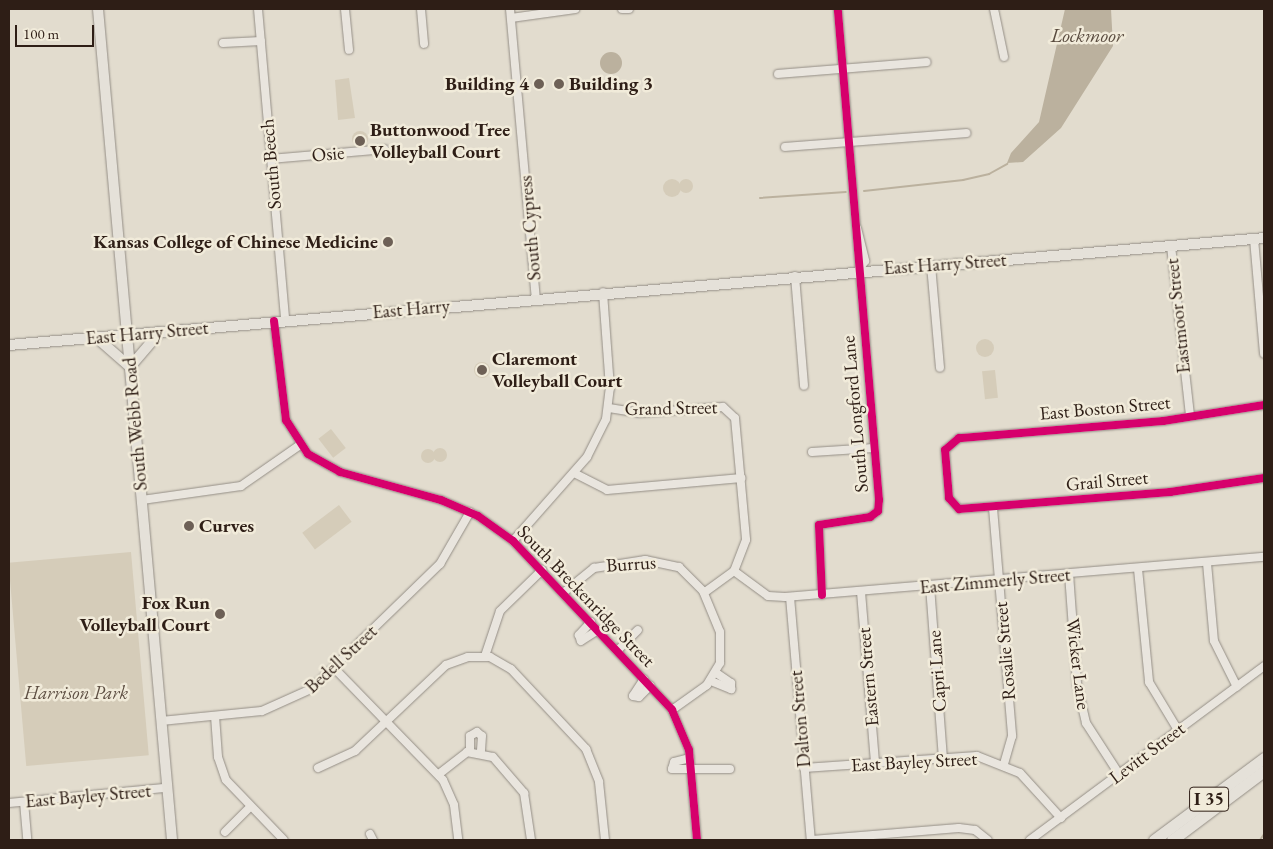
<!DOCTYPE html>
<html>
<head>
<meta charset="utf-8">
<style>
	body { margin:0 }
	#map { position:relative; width:1273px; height:849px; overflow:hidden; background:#e2dcce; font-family:"EB Garamond",serif }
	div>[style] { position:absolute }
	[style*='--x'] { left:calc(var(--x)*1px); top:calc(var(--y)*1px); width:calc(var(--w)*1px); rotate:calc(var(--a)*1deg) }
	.green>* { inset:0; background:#d5ccb9; transform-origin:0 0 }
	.round { border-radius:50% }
	.water>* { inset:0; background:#bbb19e }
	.stream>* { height:2px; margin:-1px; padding:0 1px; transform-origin:1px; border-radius:1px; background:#bbb19e }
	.roads { filter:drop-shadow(0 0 1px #948e86) drop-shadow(0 0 1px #948e86) }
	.minor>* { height:8px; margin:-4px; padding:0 4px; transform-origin:4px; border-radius:4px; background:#e9e5de }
	.major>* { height:10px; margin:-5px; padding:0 5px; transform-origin:5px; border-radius:5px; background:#e5e1d9 }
	.highway>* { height:11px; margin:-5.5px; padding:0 5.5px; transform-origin:5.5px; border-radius:5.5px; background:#e5e1d9 }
	.cycleway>* { height:8px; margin:-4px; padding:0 4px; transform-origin:4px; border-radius:4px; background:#d6006c }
	.dots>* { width:14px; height:14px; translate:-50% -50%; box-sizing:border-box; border:2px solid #f1ebda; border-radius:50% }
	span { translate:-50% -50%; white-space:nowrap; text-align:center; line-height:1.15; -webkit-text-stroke:5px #f1ebda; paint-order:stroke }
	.shield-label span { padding:1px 4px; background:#f1ebda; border:1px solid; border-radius:4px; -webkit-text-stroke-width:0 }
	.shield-label { font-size:18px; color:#2e1e16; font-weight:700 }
	.poi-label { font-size:19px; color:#2e1e16; font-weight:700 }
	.right { translate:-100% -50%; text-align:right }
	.left { translate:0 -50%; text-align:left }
	.street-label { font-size:19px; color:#2e1e16 }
	.park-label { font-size:19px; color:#5d4e42; font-style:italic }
	.water-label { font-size:20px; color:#594b3f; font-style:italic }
	.frame { position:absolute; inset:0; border:10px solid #2e1e16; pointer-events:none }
	.scale { position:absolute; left:15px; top:25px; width:79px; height:22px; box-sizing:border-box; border:2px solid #2e1e16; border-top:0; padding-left:6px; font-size:15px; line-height:18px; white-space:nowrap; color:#2e1e16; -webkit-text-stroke:4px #f1ebda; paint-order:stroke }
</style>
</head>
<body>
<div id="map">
	<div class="green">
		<div style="clip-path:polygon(349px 78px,355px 118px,338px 120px,335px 80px)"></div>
		<div class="round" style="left:352px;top:131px;width:16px;height:16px"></div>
		<div class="round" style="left:663px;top:179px;width:18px;height:18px"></div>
		<div class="round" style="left:679px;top:179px;width:14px;height:14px"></div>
		<div class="round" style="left:976px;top:339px;width:18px;height:18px"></div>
		<div class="round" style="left:474px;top:362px;width:16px;height:16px"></div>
		<div style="left:995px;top:370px;width:28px;height:13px;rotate:84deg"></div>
		<div style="left:331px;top:429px;width:24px;height:16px;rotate:52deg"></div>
		<div class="round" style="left:433px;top:448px;width:14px;height:14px"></div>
		<div class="round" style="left:421px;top:449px;width:14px;height:14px"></div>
		<div style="left:339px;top:505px;width:21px;height:46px;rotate:53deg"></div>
		<div style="left:131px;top:552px;width:204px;height:123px;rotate:85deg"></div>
		<div class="round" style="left:214.5px;top:608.5px;width:11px;height:11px"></div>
	</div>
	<div class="water">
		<div style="clip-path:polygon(1065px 9px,1111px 9px,1113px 46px,1061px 128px,1023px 162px,1007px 163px,1011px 153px,1039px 122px)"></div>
		<div class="round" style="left:600px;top:52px;width:22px;height:22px"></div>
	</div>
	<div class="stream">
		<div style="--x:864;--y:191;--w:100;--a:-6.3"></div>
		<div style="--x:963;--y:180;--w:27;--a:-13"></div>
		<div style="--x:989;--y:174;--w:21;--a:-29"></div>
		<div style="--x:760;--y:198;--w:86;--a:-4"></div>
		<div style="--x:1260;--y:840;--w:7;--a:-56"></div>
	</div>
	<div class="roads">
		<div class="minor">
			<div style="--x:258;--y:9;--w:312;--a:85"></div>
			<div style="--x:345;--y:9;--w:41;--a:84.4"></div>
			<div style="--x:421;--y:9;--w:35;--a:85"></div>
			<div style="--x:510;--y:9;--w:290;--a:84.9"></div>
			<div style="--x:622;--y:9;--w:7;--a:0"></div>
			<div style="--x:994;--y:9;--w:49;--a:78.2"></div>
			<div style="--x:511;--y:18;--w:65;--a:-8"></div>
			<div style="--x:223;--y:43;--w:38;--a:-3"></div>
			<div style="--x:778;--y:74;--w:149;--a:-4.6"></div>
			<div style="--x:785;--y:147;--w:182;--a:-4.4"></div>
			<div style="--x:271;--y:159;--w:114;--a:-5"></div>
			<div style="--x:857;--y:228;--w:34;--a:76"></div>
			<div style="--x:865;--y:261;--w:12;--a:125"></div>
			<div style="--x:1254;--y:239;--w:115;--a:85"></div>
			<div style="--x:1171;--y:246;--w:171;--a:83.6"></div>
			<div style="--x:931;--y:265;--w:103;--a:85"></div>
			<div style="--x:795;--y:276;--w:110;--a:85.3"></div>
			<div style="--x:274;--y:321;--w:100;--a:83.1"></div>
			<div style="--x:286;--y:420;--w:40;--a:57.1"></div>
			<div style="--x:308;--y:454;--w:37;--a:29"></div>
			<div style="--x:340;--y:472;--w:105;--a:15.5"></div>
			<div style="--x:441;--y:500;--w:40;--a:23.4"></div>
			<div style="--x:478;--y:516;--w:43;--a:35.5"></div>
			<div style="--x:513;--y:541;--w:232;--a:46.7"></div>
			<div style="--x:672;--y:710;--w:43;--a:67"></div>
			<div style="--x:689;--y:750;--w:90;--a:84.9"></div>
			<div style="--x:1264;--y:405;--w:102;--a:171"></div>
			<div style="--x:1163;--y:421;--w:205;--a:175.2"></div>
			<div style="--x:959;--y:438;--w:18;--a:139"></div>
			<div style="--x:945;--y:450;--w:48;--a:85.2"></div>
			<div style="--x:949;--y:498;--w:15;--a:48"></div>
			<div style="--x:959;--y:509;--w:212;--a:-4.6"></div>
			<div style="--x:1170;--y:492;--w:95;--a:-8.5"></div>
			<div style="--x:609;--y:408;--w:30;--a:9"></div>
			<div style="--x:639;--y:413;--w:84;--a:-4.1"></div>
			<div style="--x:723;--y:407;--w:16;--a:43"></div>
			<div style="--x:735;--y:418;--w:122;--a:84.8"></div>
			<div style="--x:746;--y:540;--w:33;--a:111"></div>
			<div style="--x:734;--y:571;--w:37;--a:144"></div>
			<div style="--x:812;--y:452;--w:62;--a:-3.7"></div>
			<div style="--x:574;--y:473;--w:37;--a:27"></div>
			<div style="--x:607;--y:490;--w:135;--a:-5.1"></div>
			<div style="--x:142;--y:500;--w:100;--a:-8"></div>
			<div style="--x:241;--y:486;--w:72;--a:-34.8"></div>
			<div style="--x:993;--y:508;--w:229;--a:85.2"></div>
			<div style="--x:1012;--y:736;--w:29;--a:106"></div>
			<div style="--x:513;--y:541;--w:112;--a:-48.6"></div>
			<div style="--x:587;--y:457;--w:42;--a:-63.4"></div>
			<div style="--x:606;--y:419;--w:31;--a:-83"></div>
			<div style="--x:610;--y:388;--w:96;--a:-94.2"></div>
			<div style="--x:1207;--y:563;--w:78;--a:84.9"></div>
			<div style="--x:1214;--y:641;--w:51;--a:63.4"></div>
			<div style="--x:1138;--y:569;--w:114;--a:84.4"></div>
			<div style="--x:1149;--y:682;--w:56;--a:58.9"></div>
			<div style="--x:734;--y:571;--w:42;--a:36.3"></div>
			<div style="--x:768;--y:596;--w:17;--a:3"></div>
			<div style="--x:785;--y:597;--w:481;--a:-4.8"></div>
			<div style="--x:1069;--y:574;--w:110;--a:85.8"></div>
			<div style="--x:1077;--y:684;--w:40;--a:77"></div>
			<div style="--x:1086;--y:723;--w:61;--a:57.1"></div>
			<div style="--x:930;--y:586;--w:171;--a:85.7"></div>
			<div style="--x:861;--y:592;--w:171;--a:85.3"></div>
			<div style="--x:563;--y:593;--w:40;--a:-39"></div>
			<div style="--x:594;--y:568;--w:52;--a:-8.9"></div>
			<div style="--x:645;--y:560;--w:35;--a:12"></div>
			<div style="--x:679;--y:567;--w:34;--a:45"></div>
			<div style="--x:703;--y:591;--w:44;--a:67.5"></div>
			<div style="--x:720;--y:632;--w:31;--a:90"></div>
			<div style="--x:720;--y:663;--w:26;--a:121"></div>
			<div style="--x:707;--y:685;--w:43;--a:144.5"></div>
			<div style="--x:822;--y:595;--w:70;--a:-92.5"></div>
			<div style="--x:819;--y:525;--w:52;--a:-8.9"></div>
			<div style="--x:870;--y:517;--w:10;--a:-37"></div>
			<div style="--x:878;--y:511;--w:11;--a:-85"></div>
			<div style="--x:879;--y:500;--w:493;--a:-94.8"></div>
			<div style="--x:790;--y:597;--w:244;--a:85.1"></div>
			<div style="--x:591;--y:622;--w:18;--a:133"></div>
			<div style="--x:579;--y:635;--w:6;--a:72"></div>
			<div style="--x:581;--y:641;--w:20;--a:-33"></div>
			<div style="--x:618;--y:650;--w:28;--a:-45"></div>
			<div style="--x:485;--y:656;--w:47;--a:-71.6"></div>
			<div style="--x:500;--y:611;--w:59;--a:-44.3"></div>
			<div style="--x:334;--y:668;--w:156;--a:45.8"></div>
			<div style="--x:443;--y:780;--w:27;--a:66"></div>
			<div style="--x:454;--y:805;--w:35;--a:83"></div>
			<div style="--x:644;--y:679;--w:20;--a:123"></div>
			<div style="--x:633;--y:696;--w:6;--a:9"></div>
			<div style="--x:639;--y:697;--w:16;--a:-45"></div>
			<div style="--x:711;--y:681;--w:22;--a:22"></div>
			<div style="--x:731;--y:689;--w:6;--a:-90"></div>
			<div style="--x:731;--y:683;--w:18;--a:-146"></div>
			<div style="--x:215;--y:716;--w:41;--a:85.8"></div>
			<div style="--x:218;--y:757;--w:24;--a:71"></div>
			<div style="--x:226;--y:780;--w:83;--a:46"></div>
			<div style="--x:161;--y:721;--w:101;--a:-5.7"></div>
			<div style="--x:262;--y:711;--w:54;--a:-24.2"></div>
			<div style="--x:311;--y:689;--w:180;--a:-44.1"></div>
			<div style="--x:440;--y:564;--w:60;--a:-60"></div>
			<div style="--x:470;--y:752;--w:16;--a:-90"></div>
			<div style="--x:470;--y:736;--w:8;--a:-30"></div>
			<div style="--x:477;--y:732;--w:6;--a:39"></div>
			<div style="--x:482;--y:736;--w:16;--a:94"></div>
			<div style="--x:690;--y:758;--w:16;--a:166"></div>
			<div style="--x:674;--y:762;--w:7;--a:106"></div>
			<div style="--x:672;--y:769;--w:58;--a:0"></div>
			<div style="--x:318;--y:768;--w:41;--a:-24.7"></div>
			<div style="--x:355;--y:751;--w:125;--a:-43.4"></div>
			<div style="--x:446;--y:665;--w:23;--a:-20"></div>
			<div style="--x:468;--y:657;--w:22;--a:0"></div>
			<div style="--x:490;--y:657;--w:24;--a:30"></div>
			<div style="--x:511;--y:669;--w:110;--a:46.8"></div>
			<div style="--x:586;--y:749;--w:35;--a:68"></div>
			<div style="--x:599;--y:782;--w:58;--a:84.1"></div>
			<div style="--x:804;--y:768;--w:173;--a:-4"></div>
			<div style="--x:977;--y:756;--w:46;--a:21.6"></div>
			<div style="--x:1020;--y:773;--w:61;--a:47.7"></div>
			<div style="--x:439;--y:774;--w:36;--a:-38"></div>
			<div style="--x:467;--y:752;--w:26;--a:11"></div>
			<div style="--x:493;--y:757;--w:48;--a:49.3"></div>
			<div style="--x:524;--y:793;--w:48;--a:81.5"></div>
			<div style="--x:24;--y:802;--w:38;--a:85"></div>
			<div style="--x:9;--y:803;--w:158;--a:-5.5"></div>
			<div style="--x:225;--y:832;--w:35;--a:-45"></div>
			<div style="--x:370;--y:834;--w:7;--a:63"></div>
			<div style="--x:812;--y:840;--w:147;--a:-4.7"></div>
			<div style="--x:959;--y:828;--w:16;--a:7"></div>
			<div style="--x:975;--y:830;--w:16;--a:38"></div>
			<div style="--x:1030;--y:840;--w:292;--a:-36.6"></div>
		</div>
		<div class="major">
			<div style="--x:98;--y:9;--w:834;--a:84.91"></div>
			<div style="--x:97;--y:338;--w:44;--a:41.3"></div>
			<div style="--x:130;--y:367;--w:46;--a:-49.4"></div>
			<div style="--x:9;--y:345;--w:1260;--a:-4.87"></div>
		</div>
		<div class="highway">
			<div style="--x:1154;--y:840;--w:137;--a:-36.7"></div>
			<div style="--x:1172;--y:840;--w:115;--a:-36.9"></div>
		</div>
	</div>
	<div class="cycleway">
		<div style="--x:274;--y:321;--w:100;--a:83.1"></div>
		<div style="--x:286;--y:420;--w:40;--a:57.1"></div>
		<div style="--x:308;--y:454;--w:37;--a:29"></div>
		<div style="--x:340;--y:472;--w:105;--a:15.5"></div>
		<div style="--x:441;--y:500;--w:40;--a:23.4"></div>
		<div style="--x:478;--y:516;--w:43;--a:35.5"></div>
		<div style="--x:513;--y:541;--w:232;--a:46.7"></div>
		<div style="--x:672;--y:710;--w:43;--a:67"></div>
		<div style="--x:689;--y:750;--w:90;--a:84.9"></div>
		<div style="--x:1264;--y:405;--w:102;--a:171"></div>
		<div style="--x:1163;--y:421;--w:205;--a:175.2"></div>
		<div style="--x:959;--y:438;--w:18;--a:139"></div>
		<div style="--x:945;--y:450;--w:48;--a:85.2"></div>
		<div style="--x:949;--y:498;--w:15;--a:48"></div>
		<div style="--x:959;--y:509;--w:212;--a:-4.6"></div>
		<div style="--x:1170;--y:492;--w:95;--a:-8.5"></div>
		<div style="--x:822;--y:595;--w:70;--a:-92.5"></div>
		<div style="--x:819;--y:525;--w:52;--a:-8.9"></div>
		<div style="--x:870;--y:517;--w:10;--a:-37"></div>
		<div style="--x:878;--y:511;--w:11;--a:-85"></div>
		<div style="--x:879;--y:500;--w:493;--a:-94.8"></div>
	</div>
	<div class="dots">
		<div style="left:539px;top:84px;background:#6d6056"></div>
		<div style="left:559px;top:84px;background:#6d6056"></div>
		<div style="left:360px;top:141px;background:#6d6056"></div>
		<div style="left:388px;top:242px;background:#6d6056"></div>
		<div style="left:482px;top:370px;background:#6d6056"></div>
		<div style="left:189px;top:526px;background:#6d6056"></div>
		<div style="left:220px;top:614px;background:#6d6056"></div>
	</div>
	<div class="shield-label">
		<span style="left:1209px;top:799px">I 35</span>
	</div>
	<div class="poi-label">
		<span class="right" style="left:529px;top:84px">Building 4</span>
		<span class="left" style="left:569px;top:84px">Building 3</span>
		<span class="left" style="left:370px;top:141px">Buttonwood Tree<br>Volleyball Court</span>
		<span class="right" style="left:378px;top:242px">Kansas College of Chinese Medicine</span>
		<span class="left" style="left:492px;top:370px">Claremont<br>Volleyball Court</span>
		<span class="left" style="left:199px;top:526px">Curves</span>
		<span class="right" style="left:210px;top:614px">Fox Run<br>Volleyball Court</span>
	</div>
	<div class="street-label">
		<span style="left:328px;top:154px;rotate:-5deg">Osie</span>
		<span style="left:271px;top:164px;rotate:-95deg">South Beech</span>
		<span style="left:530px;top:228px;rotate:-95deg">South Cypress</span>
		<span style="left:945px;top:264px;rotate:-4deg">East Harry Street</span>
		<span style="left:411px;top:309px;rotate:-5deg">East Harry</span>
		<span style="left:1178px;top:316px;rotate:-96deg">Eastmoor Street</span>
		<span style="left:147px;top:333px;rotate:-5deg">East Harry Street</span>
		<span style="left:671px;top:408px;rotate:-1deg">Grand Street</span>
		<span style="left:1105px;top:408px;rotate:-5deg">East Boston Street</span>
		<span style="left:855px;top:414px;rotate:-95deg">South Longford Lane</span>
		<span style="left:135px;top:424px;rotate:-95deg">South Webb Road</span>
		<span style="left:1107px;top:481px;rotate:-5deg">Grail Street</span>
		<span style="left:631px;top:564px;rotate:-4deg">Burrus</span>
		<span style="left:995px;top:581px;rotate:-5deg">East Zimmerly Street</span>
		<span style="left:586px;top:596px;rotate:46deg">South Breckenridge Street</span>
		<span style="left:1005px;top:651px;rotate:-95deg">Rosalie Street</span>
		<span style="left:341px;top:659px;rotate:-43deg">Bedell Street</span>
		<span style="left:1078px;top:664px;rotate:83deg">Wicker Lane</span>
		<span style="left:937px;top:671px;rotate:-94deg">Capri Lane</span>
		<span style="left:868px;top:677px;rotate:-95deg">Eastern Street</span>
		<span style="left:800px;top:719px;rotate:-95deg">Dalton Street</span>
		<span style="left:1147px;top:753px;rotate:-37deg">Levitt Street</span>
		<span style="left:914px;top:762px;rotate:-3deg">East Bayley Street</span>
		<span style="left:88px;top:796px;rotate:-5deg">East Bayley Street</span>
	</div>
	<div class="park-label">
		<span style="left:76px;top:693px">Harrison Park</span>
	</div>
	<div class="water-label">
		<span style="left:1087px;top:35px">Lockmoor</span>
	</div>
	<div class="frame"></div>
	<div class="scale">100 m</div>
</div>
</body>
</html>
